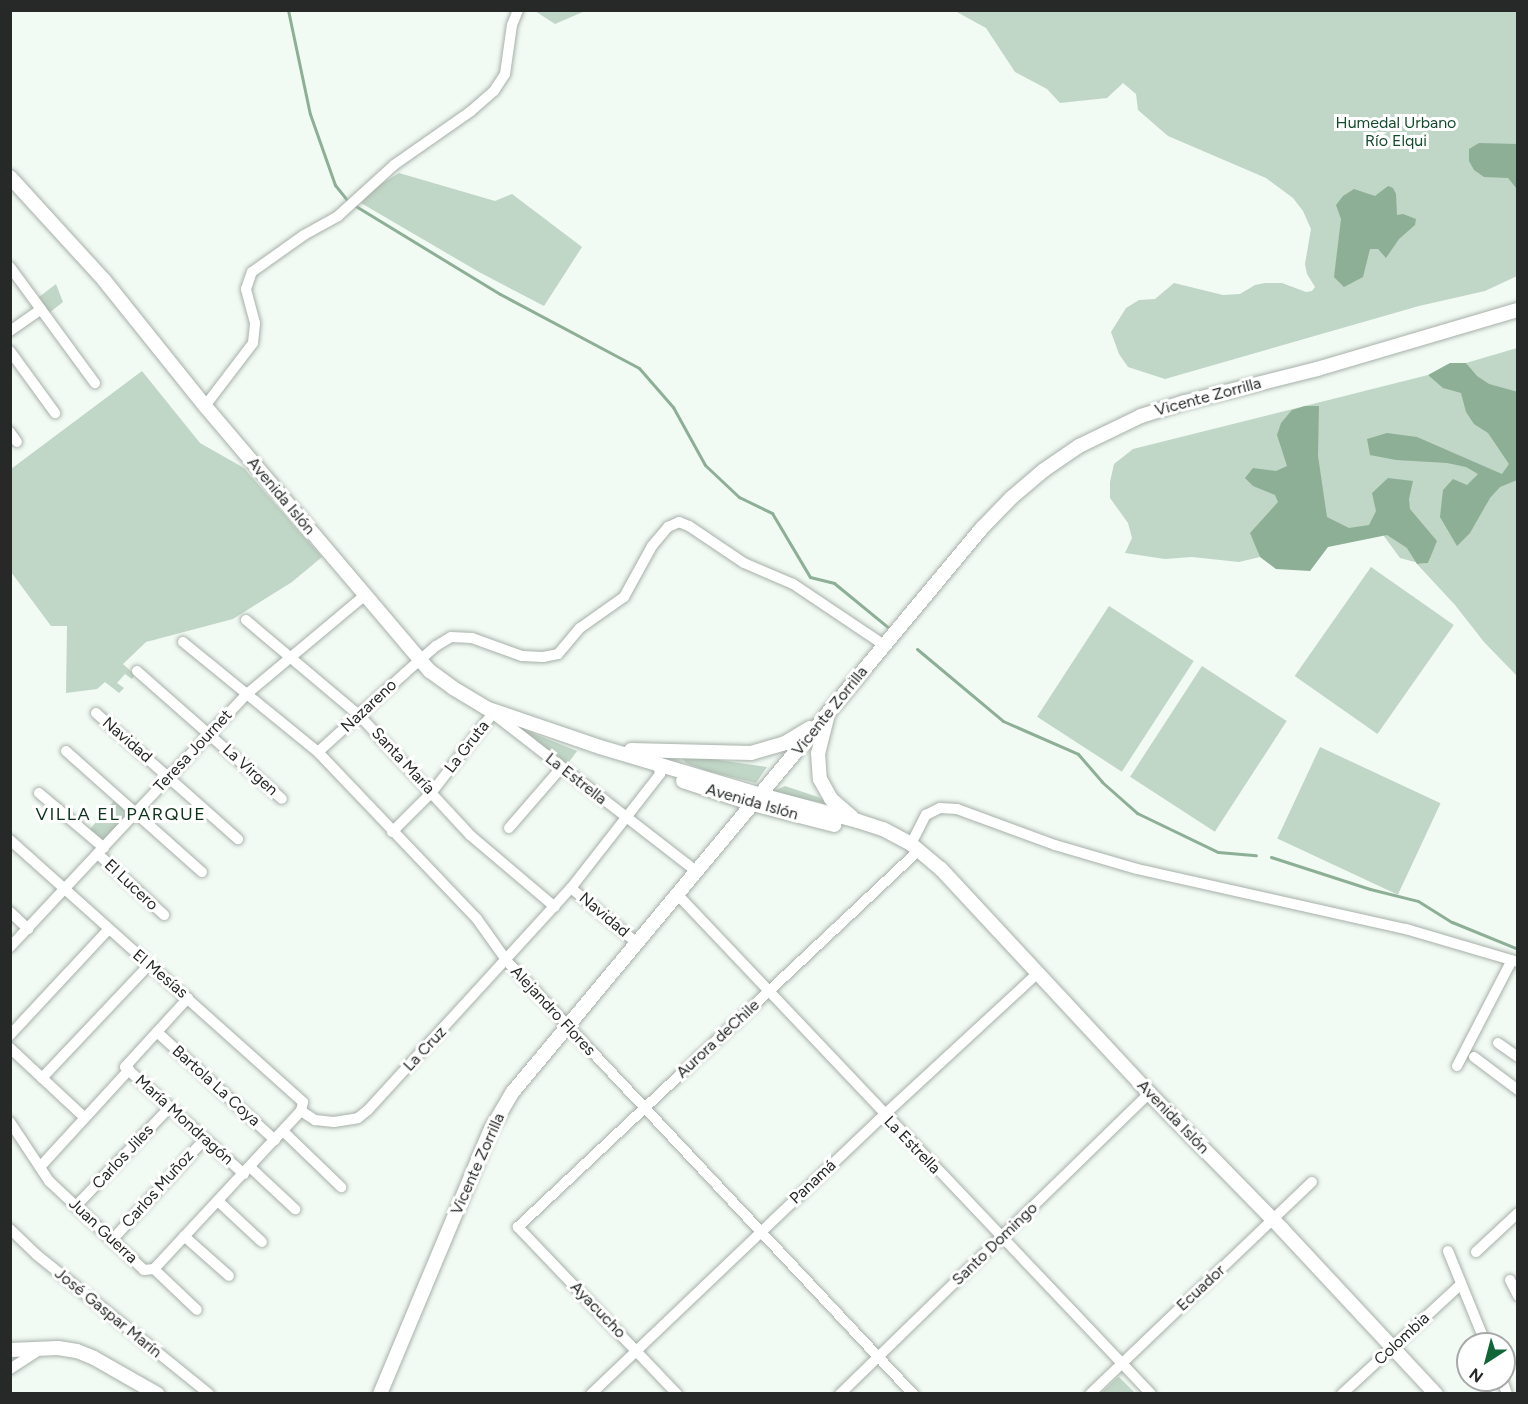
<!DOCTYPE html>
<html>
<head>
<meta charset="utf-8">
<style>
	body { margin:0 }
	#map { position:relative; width:1528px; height:1404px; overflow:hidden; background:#f1faf3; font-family:Figtree,sans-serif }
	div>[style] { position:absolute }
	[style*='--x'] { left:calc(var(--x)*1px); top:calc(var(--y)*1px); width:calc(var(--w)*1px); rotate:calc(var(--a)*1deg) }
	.green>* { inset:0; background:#c0d6c6; transform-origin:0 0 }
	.water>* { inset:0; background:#8daf96 }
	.stream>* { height:3px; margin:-1.5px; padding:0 1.5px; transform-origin:1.5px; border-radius:1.5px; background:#8daf96 }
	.roads { filter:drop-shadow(0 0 2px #a7b0a9) drop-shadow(0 0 2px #a7b0a9) }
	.minor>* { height:10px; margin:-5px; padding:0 5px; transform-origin:5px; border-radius:5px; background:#fff }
	.major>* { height:14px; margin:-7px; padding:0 7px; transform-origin:7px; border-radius:7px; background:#fff }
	span { translate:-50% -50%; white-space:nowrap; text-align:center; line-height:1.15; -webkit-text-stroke:6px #fff; paint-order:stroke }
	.park-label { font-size:16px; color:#134c2b }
	.street-label { font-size:16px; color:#262927 }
	.neighbourhood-label { font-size:18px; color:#0e341d; letter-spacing:1.5px }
	.frame { position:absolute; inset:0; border:12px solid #262927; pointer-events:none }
	.north { position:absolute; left:1456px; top:1332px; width:60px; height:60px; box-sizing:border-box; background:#fff; border:2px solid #a8a9a9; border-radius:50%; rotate:216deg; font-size:16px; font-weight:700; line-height:24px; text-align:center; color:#262927 }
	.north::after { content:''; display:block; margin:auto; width:21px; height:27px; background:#116638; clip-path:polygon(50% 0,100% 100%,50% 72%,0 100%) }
</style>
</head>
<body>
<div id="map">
	<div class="green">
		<div style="clip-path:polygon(535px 11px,585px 11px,555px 24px)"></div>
		<div style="clip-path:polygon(955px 11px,1517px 11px,1517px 276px,1485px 291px,1419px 306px,1165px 379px,1128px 367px,1119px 354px,1111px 332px,1126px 308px,1139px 300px,1155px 299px,1174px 283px,1223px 295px,1240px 294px,1255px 285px,1265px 283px,1282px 283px,1306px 292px,1312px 291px,1315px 287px,1307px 274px,1305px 264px,1311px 229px,1303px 211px,1293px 198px,1266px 178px,1168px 136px,1138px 110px,1136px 94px,1123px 83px,1107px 98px,1060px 103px,1047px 89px,1015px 72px,986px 28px)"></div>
		<div style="clip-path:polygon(399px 173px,495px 201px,512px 194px,582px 247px,544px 306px,479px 272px,361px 203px,371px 190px)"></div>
		<div style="clip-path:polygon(56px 284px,63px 302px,49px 313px,39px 297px)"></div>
		<div style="clip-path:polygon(1517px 348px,1517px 676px,1484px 642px,1455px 605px,1417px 564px,1428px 563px,1430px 558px,1415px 562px,1400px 558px,1378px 528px,1258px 552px,1260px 557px,1239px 562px,1192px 557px,1165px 559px,1125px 553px,1132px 538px,1128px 523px,1110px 498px,1110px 482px,1114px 464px,1133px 449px,1428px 375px,1432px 378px,1469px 367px,1466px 363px)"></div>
		<div style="clip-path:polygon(142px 371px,200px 443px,244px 468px,322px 557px,292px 582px,233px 619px,146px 642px,123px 664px,135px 675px,132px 679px,125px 674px,117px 683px,124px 688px,119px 693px,105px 682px,97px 689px,66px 693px,67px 626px,51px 626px,11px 572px,11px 469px)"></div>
		<div style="left:1371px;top:567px;width:101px;height:133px;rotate:35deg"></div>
		<div style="left:1109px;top:606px;width:101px;height:132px;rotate:33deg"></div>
		<div style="left:1202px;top:666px;width:101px;height:132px;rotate:33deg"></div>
		<div style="clip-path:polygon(522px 729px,577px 751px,566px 766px)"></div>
		<div style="left:1320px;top:747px;width:133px;height:101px;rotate:25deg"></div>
		<div style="clip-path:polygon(681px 757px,698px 757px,767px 767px,756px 783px,707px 771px,686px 763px)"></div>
		<div style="clip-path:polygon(785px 786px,818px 797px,832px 805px,772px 792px)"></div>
		<div style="left:118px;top:796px;width:25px;height:48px;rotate:40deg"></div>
		<div style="clip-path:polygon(1119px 1377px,1135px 1393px,1101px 1393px,1117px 1378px)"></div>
	</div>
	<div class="water">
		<div style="clip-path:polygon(1479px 143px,1517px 144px,1517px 196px,1517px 189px,1508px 178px,1484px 177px,1474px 170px,1469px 161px,1469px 149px)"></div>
		<div style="clip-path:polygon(1388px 186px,1393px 188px,1396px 194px,1397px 215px,1403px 214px,1416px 219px,1415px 225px,1399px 239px,1386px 258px,1378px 249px,1370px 249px,1363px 277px,1344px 287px,1334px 277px,1341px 219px,1336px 205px,1343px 196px,1354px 189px,1375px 196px)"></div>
		<div style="clip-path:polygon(1450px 363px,1466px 363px,1477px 376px,1489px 384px,1518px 392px,1517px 480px,1500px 487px,1490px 498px,1470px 533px,1457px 546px,1440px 517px,1443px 490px,1453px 479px,1467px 485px,1478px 474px,1466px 467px,1447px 463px,1396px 460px,1370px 455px,1367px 439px,1387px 433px,1417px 437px,1502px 474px,1509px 464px,1488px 433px,1474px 424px,1466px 412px,1461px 393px,1443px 388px,1428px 375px)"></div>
		<div style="clip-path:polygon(1305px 406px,1319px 406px,1318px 456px,1327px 517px,1349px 528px,1369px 525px,1376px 511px,1372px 493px,1388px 478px,1413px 481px,1409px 499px,1410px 509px,1437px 541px,1428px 563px,1417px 564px,1407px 548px,1387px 535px,1328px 547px,1310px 571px,1276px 569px,1260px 557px,1250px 533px,1278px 502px,1275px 495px,1253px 486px,1245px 478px,1253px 468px,1276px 471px,1287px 466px,1277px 435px,1281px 423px,1292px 410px)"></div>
	</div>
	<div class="stream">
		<div style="--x:288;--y:10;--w:106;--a:78.1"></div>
		<div style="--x:310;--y:114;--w:75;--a:70.6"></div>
		<div style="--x:335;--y:185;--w:21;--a:51"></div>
		<div style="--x:354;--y:205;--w:171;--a:31.4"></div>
		<div style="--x:500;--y:294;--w:157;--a:28"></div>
		<div style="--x:639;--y:368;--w:52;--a:48.9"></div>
		<div style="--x:673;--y:407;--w:66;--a:61.1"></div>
		<div style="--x:705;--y:465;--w:47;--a:43.3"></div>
		<div style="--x:739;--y:497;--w:37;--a:26"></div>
		<div style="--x:772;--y:513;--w:74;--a:59.3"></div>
		<div style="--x:810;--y:577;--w:25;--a:14"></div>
		<div style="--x:834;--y:583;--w:72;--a:39.4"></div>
		<div style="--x:917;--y:649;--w:112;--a:39.9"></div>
		<div style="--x:1003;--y:721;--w:82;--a:23.7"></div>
		<div style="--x:1078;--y:754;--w:37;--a:49"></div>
		<div style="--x:1102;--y:782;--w:47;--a:41.5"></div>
		<div style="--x:1137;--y:813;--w:90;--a:25.7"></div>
		<div style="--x:1218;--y:852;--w:38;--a:5"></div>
		<div style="--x:1271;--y:857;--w:104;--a:17.9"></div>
		<div style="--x:1370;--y:889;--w:49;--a:14"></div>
		<div style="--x:1418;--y:901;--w:40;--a:32"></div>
		<div style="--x:1452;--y:922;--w:71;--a:22.2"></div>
	</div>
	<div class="roads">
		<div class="minor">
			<div style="--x:10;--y:267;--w:144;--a:53.8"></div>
			<div style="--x:10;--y:331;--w:38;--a:-35"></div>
			<div style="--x:10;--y:351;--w:77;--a:54"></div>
			<div style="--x:205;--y:406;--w:79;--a:-52.7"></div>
			<div style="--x:253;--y:343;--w:20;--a:-84"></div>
			<div style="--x:255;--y:323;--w:35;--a:-105"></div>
			<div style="--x:246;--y:289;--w:18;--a:-71"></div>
			<div style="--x:252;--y:272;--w:64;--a:-35.4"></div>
			<div style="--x:304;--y:235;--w:39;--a:-29"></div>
			<div style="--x:338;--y:216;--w:76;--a:-42.3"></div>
			<div style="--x:394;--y:165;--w:94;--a:-35"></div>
			<div style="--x:471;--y:111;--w:30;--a:-41"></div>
			<div style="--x:494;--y:91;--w:20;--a:-57"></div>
			<div style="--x:505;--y:74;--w:49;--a:-81.9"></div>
			<div style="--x:512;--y:25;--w:16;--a:-68"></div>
			<div style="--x:10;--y:432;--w:12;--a:55"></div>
			<div style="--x:246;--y:620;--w:148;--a:40.1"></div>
			<div style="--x:359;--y:715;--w:163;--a:47.2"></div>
			<div style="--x:470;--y:835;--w:111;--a:40.3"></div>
			<div style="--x:183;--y:642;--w:174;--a:39.2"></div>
			<div style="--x:318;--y:752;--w:231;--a:46.4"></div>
			<div style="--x:477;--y:919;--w:52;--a:54.5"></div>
			<div style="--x:507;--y:961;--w:594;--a:46.84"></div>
			<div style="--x:137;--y:671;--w:193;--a:41.4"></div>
			<div style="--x:491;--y:712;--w:259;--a:37.8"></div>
			<div style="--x:96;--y:713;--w:190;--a:41.6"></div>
			<div style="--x:66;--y:751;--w:182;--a:41.7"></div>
			<div style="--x:318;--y:752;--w:118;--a:-42.2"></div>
			<div style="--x:405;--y:673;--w:41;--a:-41.1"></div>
			<div style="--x:436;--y:646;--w:17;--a:-31"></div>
			<div style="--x:451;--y:637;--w:21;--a:3"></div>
			<div style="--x:472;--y:638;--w:53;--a:19.8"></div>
			<div style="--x:522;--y:656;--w:21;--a:3"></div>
			<div style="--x:543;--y:657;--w:15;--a:-11"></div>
			<div style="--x:558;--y:654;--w:34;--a:-50"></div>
			<div style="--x:580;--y:628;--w:54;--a:-35.2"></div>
			<div style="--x:624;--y:597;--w:58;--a:-61.2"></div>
			<div style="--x:652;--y:546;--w:25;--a:-50"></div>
			<div style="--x:668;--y:527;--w:12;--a:-24"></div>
			<div style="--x:679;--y:522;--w:11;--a:22"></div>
			<div style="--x:689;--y:526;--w:66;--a:33.9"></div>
			<div style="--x:744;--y:563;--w:53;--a:23.2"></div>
			<div style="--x:793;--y:584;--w:110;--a:33.8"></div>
			<div style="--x:39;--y:793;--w:85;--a:40.2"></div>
			<div style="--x:509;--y:828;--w:79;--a:-49.1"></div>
			<div style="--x:392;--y:832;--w:57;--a:-45"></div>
			<div style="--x:432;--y:792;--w:100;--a:-52.3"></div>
			<div style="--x:10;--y:840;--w:393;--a:41.8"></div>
			<div style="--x:303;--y:1102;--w:9;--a:103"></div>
			<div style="--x:911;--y:844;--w:33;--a:-63"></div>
			<div style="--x:926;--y:815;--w:16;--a:-27"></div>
			<div style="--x:940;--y:808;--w:17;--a:3"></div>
			<div style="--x:957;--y:809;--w:104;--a:20.2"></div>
			<div style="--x:1055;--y:845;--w:85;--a:16.3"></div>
			<div style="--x:1137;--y:869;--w:276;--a:12.6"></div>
			<div style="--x:1406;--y:929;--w:117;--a:16.4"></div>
			<div style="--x:98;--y:854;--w:90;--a:42.7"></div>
			<div style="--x:571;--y:888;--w:86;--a:39.8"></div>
			<div style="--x:677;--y:894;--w:689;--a:46.53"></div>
			<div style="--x:10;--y:912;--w:25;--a:43"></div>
			<div style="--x:10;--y:947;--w:348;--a:-46.9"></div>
			<div style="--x:248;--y:693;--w:153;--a:-39.9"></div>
			<div style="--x:188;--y:998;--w:93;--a:132.4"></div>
			<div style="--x:125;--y:1067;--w:160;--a:42"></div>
			<div style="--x:157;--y:1032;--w:160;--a:42.5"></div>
			<div style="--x:10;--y:1035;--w:144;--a:-47"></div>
			<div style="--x:1498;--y:1043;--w:24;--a:35"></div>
			<div style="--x:10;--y:1048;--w:101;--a:43"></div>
			<div style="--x:1474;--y:1057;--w:55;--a:36.9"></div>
			<div style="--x:1457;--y:1066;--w:119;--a:-62.6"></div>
			<div style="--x:42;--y:1078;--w:154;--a:-46.6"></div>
			<div style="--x:301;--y:1111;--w:17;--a:33"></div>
			<div style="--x:315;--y:1120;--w:19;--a:6"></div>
			<div style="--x:334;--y:1122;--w:24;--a:-9"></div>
			<div style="--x:358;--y:1118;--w:13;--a:-39"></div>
			<div style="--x:368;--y:1110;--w:301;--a:-47.6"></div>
			<div style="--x:571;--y:888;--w:145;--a:-52"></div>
			<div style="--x:660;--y:774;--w:10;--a:-101"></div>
			<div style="--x:10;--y:1122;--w:71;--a:56.5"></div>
			<div style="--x:49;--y:1181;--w:130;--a:43.1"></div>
			<div style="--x:144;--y:1270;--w:10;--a:-6"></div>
			<div style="--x:154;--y:1269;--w:59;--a:43.6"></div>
			<div style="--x:283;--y:1131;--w:81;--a:44"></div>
			<div style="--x:40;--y:1167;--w:132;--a:-47.5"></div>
			<div style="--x:250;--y:1167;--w:62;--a:43"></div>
			<div style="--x:218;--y:1201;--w:60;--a:43"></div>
			<div style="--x:76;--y:1206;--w:137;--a:-46.5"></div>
			<div style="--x:10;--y:1229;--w:37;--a:44"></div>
			<div style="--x:37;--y:1255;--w:221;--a:38.9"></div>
			<div style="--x:184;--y:1236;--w:60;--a:41.6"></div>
			<div style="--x:112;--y:1240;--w:137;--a:-47.4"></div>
			<div style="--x:1448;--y:1251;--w:100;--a:67.8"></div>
			<div style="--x:1476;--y:1252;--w:57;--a:-42.9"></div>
			<div style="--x:154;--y:1269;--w:216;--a:-47.1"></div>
			<div style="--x:1510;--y:1280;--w:18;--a:63"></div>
			<div style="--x:10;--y:1369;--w:37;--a:-33"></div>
			<div style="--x:1502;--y:1380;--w:15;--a:70"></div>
			<div style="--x:591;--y:1394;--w:405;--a:-43.6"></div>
			<div style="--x:884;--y:1115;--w:208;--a:-42.7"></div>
			<div style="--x:677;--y:1394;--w:231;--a:-133.6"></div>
			<div style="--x:518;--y:1227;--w:550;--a:-43.23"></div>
			<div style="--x:840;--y:1394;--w:431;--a:-44.2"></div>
			<div style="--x:1090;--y:1394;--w:307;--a:-43.7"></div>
			<div style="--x:1342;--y:1394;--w:162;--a:-42.7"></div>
		</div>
		<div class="major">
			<div style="--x:10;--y:177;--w:139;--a:47.6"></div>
			<div style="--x:104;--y:280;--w:161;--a:51.3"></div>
			<div style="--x:205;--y:406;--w:348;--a:49.7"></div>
			<div style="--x:430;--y:671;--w:29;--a:36"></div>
			<div style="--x:453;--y:688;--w:39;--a:31"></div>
			<div style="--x:486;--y:708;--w:120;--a:18.9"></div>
			<div style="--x:600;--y:747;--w:168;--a:16.6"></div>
			<div style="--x:761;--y:795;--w:100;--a:15"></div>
			<div style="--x:858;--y:821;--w:26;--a:18"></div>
			<div style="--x:883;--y:829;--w:32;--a:28"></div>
			<div style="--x:911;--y:844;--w:39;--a:40"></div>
			<div style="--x:941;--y:869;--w:306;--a:47.1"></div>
			<div style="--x:1149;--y:1093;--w:190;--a:45.6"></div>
			<div style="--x:1282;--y:1229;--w:226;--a:47"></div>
			<div style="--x:827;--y:718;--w:36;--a:104"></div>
			<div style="--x:818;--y:753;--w:26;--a:86"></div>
			<div style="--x:820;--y:779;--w:23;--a:61"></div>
			<div style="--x:831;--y:799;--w:28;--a:41"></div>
			<div style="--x:631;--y:750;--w:120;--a:1.4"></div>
			<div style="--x:751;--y:753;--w:35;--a:-16"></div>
			<div style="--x:785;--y:743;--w:29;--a:-31"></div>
			<div style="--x:683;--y:781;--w:74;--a:18.2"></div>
			<div style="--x:753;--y:804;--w:84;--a:14.5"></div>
			<div style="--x:10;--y:1350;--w:48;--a:-2.4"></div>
			<div style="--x:58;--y:1348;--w:19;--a:9"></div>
			<div style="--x:77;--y:1351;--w:18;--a:22"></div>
			<div style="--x:94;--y:1358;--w:73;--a:29.7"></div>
			<div style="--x:380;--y:1394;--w:287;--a:-67.3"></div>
			<div style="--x:491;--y:1129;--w:42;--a:-59.7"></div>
			<div style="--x:512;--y:1093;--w:734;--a:-50.25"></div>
			<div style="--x:981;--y:529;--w:43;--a:-45.9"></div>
			<div style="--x:1011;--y:498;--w:43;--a:-40.3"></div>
			<div style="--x:1044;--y:470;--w:42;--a:-34.4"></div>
			<div style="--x:1079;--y:446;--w:69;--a:-25.8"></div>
			<div style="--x:1141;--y:416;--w:46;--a:-17.7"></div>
			<div style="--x:1185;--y:402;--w:136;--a:-14"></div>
			<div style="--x:1317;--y:369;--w:209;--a:-16.4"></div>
		</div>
	</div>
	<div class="park-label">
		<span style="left:1396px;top:132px">Humedal Urbano<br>Río Elqui</span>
	</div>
	<div class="street-label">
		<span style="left:1208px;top:397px;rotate:-15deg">Vicente Zorrilla</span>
		<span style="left:281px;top:496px;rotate:50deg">Avenida Islón</span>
		<span style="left:369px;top:706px;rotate:-43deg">Nazareno</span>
		<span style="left:830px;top:711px;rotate:-51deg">Vicente Zorrilla</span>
		<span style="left:127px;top:740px;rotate:41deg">Navidad</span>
		<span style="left:467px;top:747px;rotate:-52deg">La Gruta</span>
		<span style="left:193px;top:751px;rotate:-47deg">Teresa Journet</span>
		<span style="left:403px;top:761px;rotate:47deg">Santa María</span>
		<span style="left:250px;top:770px;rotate:42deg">La Virgen</span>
		<span style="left:576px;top:779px;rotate:38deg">La Estrella</span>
		<span style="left:752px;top:802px;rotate:16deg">Avenida Islón</span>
		<span style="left:131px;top:885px;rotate:43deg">El Lucero</span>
		<span style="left:604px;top:915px;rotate:40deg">Navidad</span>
		<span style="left:160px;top:974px;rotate:40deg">El Mesías</span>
		<span style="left:553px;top:1011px;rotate:47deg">Alejandro Flores</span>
		<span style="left:718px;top:1039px;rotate:-43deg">Aurora deChile</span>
		<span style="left:425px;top:1049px;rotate:-47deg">La Cruz</span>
		<span style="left:216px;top:1086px;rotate:42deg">Bartola La Coya</span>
		<span style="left:1173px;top:1117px;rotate:46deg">Avenida Islón</span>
		<span style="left:184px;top:1120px;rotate:42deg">María Mondragón</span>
		<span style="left:912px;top:1145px;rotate:46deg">La Estrella</span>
		<span style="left:123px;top:1157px;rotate:-47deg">Carlos Jiles</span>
		<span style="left:478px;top:1164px;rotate:-66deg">Vicente Zorrilla</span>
		<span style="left:813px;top:1182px;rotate:-43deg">Panamá</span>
		<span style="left:158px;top:1189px;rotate:-48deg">Carlos Muñoz</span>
		<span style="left:103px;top:1231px;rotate:43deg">Juan Guerra</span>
		<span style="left:995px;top:1244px;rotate:-44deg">Santo Domingo</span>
		<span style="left:1201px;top:1288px;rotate:-43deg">Ecuador</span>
		<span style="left:598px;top:1310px;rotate:46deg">Ayacucho</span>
		<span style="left:108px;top:1313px;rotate:39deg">José Gaspar Marín</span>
		<span style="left:1402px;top:1339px;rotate:-43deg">Colombia</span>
	</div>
	<div class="neighbourhood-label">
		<span style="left:121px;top:814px">VILLA EL PARQUE</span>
	</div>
	<div class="frame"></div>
	<div class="north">N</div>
</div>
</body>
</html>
